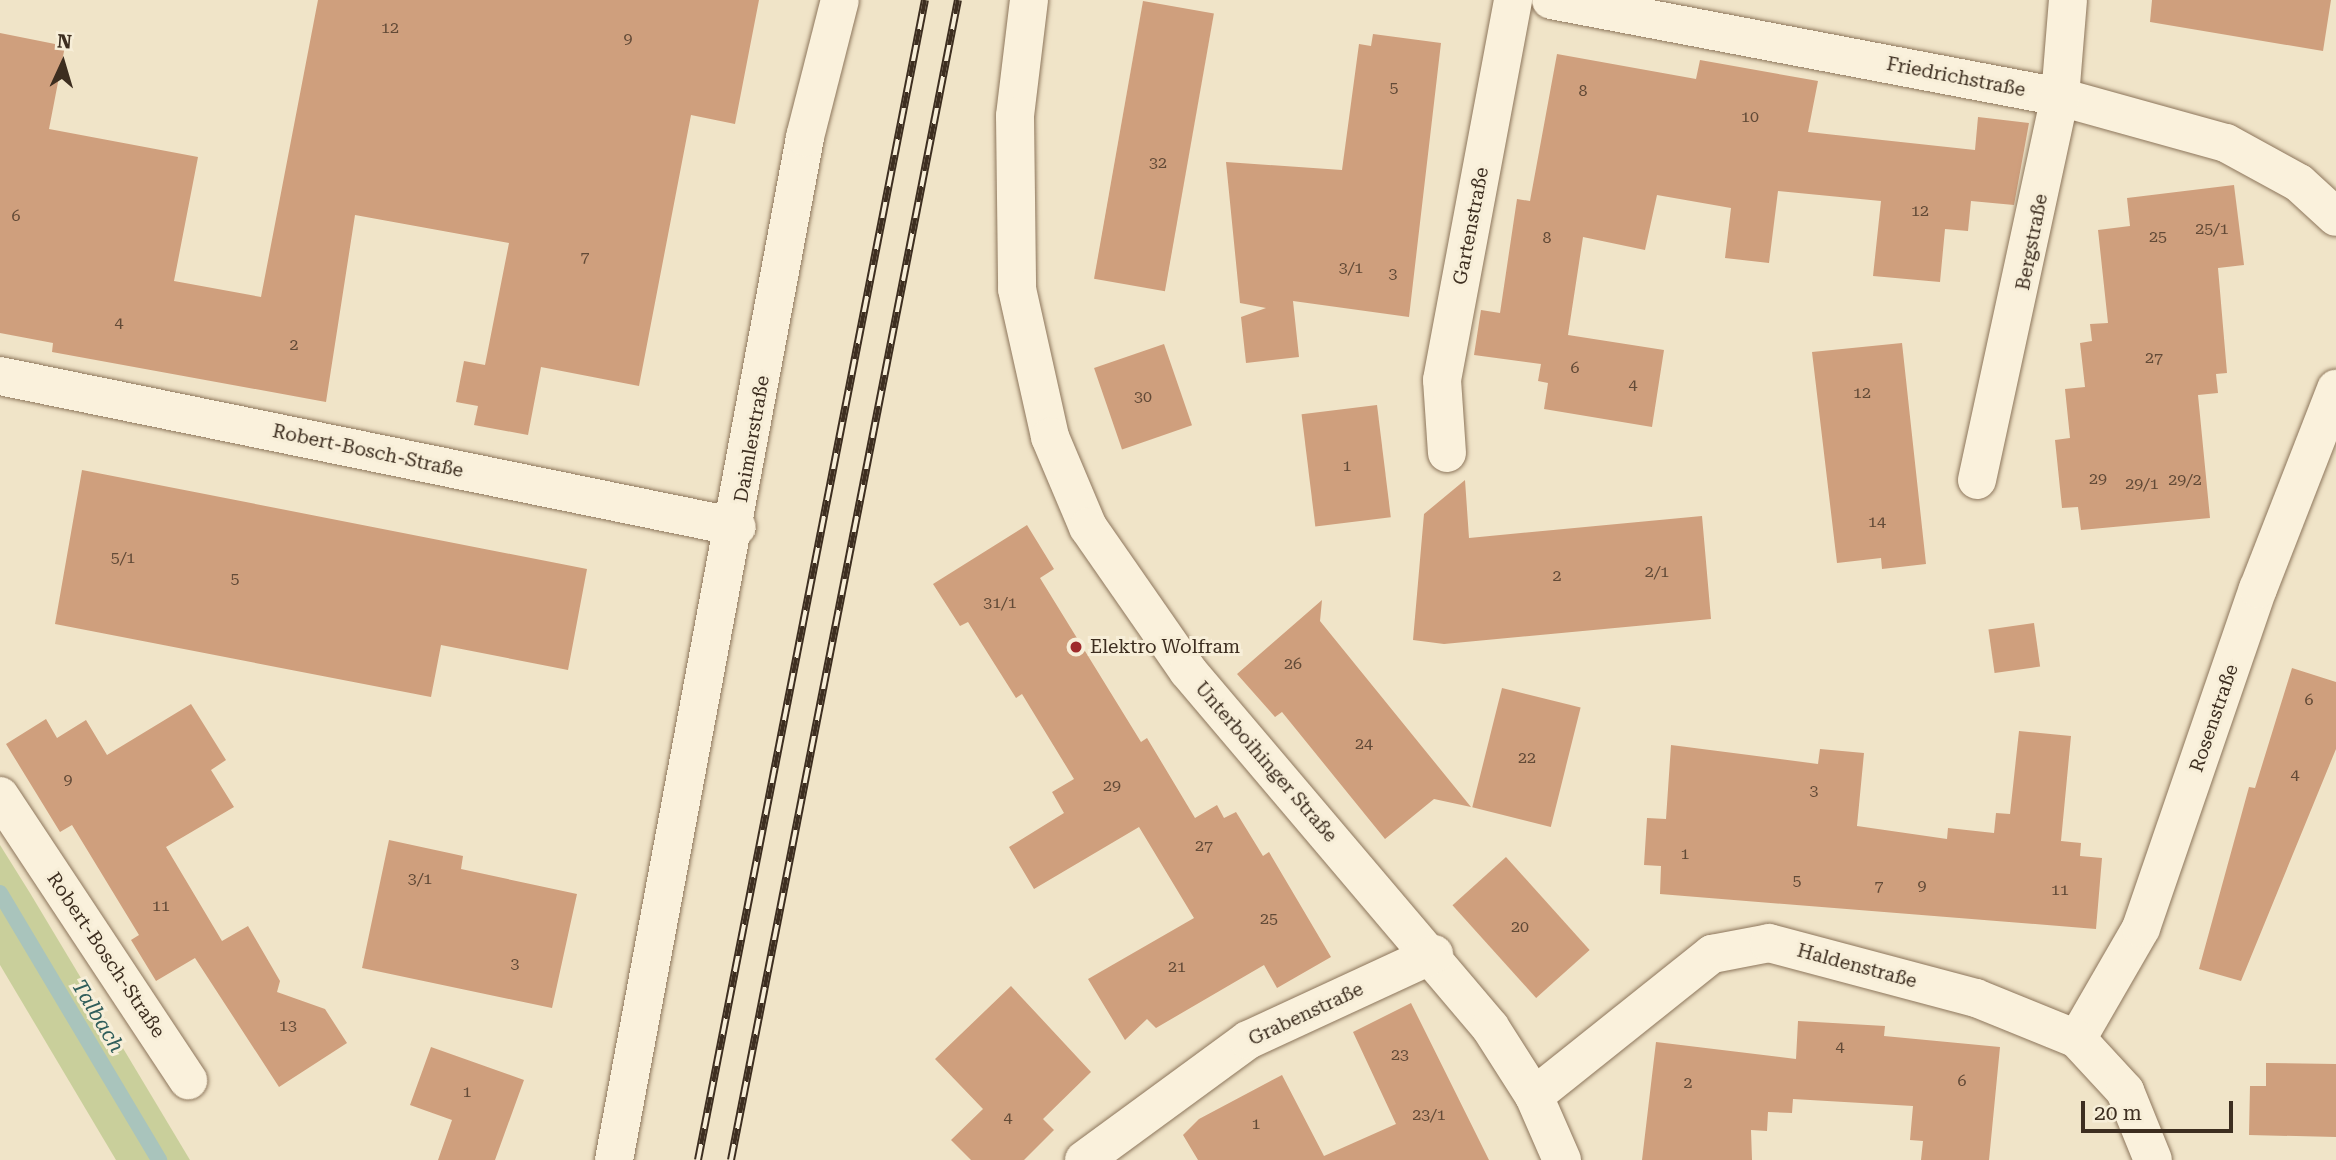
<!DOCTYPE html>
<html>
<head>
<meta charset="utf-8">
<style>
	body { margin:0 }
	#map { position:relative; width:2336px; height:1160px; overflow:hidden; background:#f0e4c8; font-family:"Roboto Serif",serif }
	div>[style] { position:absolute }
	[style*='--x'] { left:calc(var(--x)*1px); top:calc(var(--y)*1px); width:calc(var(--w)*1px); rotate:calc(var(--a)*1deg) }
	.green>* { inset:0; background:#c9cf9b }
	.stream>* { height:16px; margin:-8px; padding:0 8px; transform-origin:8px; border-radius:8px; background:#a9c4bc }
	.building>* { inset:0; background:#cf9f7d; transform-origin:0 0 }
	.roads { filter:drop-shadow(0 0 2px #8d765c) drop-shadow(0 0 2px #8d765c) }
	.minor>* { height:38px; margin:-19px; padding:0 19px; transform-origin:19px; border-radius:19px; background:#faf1dc }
	.secondary>* { height:38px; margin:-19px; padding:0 19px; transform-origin:19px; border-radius:19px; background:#faf1dc }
	.rail>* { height:8px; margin-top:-4px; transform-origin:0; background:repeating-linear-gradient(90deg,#f7eed8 0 16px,#3d2e20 0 32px); box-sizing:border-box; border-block:2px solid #3d2e20 }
	.dots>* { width:19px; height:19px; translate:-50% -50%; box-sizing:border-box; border:4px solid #f7eed8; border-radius:50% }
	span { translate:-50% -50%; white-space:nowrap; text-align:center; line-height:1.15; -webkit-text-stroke:6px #f7eed8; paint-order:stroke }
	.number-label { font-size:16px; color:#624a37 }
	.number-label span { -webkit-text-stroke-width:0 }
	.street-label { font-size:19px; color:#3d2e20 }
	.poi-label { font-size:19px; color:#3d2e20 }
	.left { translate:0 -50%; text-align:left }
	.water-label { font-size:21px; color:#2f5d5a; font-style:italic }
	.north { position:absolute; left:28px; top:28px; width:70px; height:70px; -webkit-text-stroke:5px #f7eed8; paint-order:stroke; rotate:4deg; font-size:19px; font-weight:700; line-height:28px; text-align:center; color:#3d2e20 }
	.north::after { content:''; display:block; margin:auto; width:24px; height:32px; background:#3d2e20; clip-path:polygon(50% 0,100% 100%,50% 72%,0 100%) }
	.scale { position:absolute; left:2081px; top:1101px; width:152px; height:32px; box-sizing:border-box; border:4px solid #3d2e20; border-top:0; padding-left:9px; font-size:21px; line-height:24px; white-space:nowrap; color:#3d2e20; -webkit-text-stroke:5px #f7eed8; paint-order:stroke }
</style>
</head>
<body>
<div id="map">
	<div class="green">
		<div style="clip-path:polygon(0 845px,30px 893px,190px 1160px,116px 1160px,0 965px)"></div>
	</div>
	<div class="stream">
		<div style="--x:0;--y:893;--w:311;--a:59.2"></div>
	</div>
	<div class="building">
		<div style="clip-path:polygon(318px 0,759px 0,735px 124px,691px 115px,639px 386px,541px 367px,528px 435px,474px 425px,478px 406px,456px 402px,464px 361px,485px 365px,509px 243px,355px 215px,326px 402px,52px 352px,53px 343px,0 333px,0 33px,65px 46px,49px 129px,198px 157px,174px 281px,261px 297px)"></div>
		<div style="clip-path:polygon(2152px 0,2331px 0,2323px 51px,2150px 22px)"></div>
		<div style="left:1143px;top:1px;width:72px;height:282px;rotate:10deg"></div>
		<div style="clip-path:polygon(1373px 34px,1441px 43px,1409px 317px,1293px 301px,1299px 357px,1246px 363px,1241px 317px,1266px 308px,1240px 303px,1226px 162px,1342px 170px,1359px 44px,1371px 46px)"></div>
		<div style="clip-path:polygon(1557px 54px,1696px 79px,1700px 60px,1818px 81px,1808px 132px,1975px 150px,1978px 117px,2029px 123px,2014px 205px,1971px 201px,1968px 231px,1945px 229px,1940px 282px,1873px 276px,1881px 201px,1778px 191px,1769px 263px,1725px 258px,1731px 208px,1657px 195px,1645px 250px,1583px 237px,1568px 335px,1664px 350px,1652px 427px,1544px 409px,1548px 383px,1538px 381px,1541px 364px,1474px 355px,1481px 310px,1500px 313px,1517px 199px,1530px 201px)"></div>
		<div style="clip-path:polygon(2234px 185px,2244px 265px,2218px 268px,2227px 373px,2216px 374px,2218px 393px,2198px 395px,2210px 518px,2081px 530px,2078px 507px,2062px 508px,2055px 440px,2070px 438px,2065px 389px,2085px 387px,2080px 343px,2092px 341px,2090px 324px,2108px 323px,2098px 230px,2130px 226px,2127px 198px)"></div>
		<div style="clip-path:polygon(1902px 343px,1926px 564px,1882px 569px,1881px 558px,1837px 563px,1812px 352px)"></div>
		<div style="left:1164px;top:344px;width:86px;height:74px;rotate:71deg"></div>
		<div style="left:1377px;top:405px;width:113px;height:76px;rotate:83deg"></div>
		<div style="clip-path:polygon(82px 470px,587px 569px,568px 670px,441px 645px,431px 697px,55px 624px)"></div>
		<div style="clip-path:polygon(1465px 480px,1469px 538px,1702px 516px,1711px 619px,1444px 644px,1413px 640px,1424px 514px)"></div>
		<div style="clip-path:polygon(1027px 525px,1054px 569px,1040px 578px,1141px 742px,1147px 738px,1195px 818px,1217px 805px,1224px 818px,1236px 812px,1263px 856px,1269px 852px,1331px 957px,1277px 988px,1264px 965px,1156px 1028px,1147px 1019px,1125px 1040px,1088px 979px,1194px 918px,1139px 827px,1034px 889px,1009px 847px,1064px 813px,1052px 792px,1074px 779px,1022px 694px,1016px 698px,968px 622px,960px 626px,933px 584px)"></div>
		<div style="clip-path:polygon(1322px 600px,1320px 621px,1471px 807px,1434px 799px,1385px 839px,1282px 712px,1275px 717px,1237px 674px)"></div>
		<div style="left:2034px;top:623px;width:44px;height:46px;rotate:82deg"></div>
		<div style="clip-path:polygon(2292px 668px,2336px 682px,2336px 749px,2241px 981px,2199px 969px,2249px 787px,2255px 788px)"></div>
		<div style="left:1502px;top:688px;width:81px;height:123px;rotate:14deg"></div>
		<div style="clip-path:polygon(191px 704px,226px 760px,211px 770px,234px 807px,166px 847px,222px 941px,248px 926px,280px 981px,277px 992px,325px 1009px,347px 1043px,279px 1087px,195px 958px,156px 981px,131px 940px,139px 935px,72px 825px,60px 832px,6px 744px,46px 719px,57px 738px,86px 720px,107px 755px)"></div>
		<div style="clip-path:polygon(2019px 731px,2071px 736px,2061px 841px,2081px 843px,2080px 856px,2102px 858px,2096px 929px,1660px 894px,1661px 866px,1644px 865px,1647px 818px,1666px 819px,1671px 745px,1818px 764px,1820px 749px,1864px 753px,1857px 826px,1947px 839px,1948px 828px,1994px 833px,1996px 813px,2010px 814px)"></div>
		<div style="clip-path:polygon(389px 840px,463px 856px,461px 869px,577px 894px,552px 1008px,362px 968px)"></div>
		<div style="left:1506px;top:857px;width:125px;height:72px;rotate:48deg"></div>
		<div style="clip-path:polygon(1011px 986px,1091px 1072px,1043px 1119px,1054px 1130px,1024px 1160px,971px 1160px,951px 1140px,983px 1109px,935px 1059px)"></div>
		<div style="clip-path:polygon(1411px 1003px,1489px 1160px,1198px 1160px,1183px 1135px,1199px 1119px,1282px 1075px,1324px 1156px,1396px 1124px,1353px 1032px)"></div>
		<div style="clip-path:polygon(1798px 1021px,1885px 1026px,1884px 1036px,2000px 1047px,1989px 1160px,1921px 1160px,1923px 1141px,1910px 1140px,1913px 1106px,1793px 1099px,1792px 1113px,1768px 1112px,1767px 1131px,1751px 1130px,1752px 1160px,1642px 1160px,1656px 1042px,1796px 1059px)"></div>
		<div style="clip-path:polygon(431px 1047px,524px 1080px,495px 1160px,438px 1160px,452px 1120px,410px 1105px)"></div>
		<div style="clip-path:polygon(2266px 1063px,2336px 1064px,2336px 1137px,2249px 1135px,2250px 1086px,2266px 1086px)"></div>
	</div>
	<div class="roads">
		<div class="minor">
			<div style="--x:1029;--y:0;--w:117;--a:96.9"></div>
			<div style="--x:1015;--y:116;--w:173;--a:89.3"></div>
			<div style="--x:1017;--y:289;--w:152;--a:77.4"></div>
			<div style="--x:1050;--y:437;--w:98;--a:67.1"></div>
			<div style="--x:1088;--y:527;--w:175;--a:55.2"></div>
			<div style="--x:1188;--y:671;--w:467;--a:49.7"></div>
			<div style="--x:1490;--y:1027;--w:82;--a:57.5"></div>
			<div style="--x:1534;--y:1096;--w:70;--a:66.4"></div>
			<div style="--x:1551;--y:0;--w:518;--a:10.79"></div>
			<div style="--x:2060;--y:97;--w:172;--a:15.5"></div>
			<div style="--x:2226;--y:143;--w:83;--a:28.7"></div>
			<div style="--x:2299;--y:183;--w:50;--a:42.6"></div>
			<div style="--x:0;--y:376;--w:752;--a:11.58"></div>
			<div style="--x:1447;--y:453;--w:73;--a:-93.9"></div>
			<div style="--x:1442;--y:380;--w:387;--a:-79.4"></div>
			<div style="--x:1977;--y:480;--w:392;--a:-77.8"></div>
			<div style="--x:2060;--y:97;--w:97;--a:-85.3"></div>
			<div style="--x:0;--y:796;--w:341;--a:56.5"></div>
			<div style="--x:2077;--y:1039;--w:128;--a:-60"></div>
			<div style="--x:2141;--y:928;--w:359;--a:-71"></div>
			<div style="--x:2258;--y:589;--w:215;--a:-68.7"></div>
			<div style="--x:1534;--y:1096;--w:228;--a:-38.6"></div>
			<div style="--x:1712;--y:954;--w:58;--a:-10.9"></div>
			<div style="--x:1769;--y:943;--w:214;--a:14.9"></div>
			<div style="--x:1976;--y:998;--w:109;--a:22.1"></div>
			<div style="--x:2077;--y:1039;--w:71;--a:47.3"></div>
			<div style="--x:2125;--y:1091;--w:74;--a:67.9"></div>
			<div style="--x:1084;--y:1160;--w:203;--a:-36.2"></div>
			<div style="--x:1248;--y:1040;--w:205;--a:-24.8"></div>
		</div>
		<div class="secondary">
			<div style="--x:614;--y:1160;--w:1041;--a:-79.42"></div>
			<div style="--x:805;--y:137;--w:141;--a:-75.7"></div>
		</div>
	</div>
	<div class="rail">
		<div style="--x:698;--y:1160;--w:1182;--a:-78.93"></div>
		<div style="--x:731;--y:1160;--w:1182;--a:-78.93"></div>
	</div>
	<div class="dots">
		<div style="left:1076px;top:647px;background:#9e2a2b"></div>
	</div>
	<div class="number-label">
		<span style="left:390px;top:28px">12</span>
		<span style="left:628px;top:39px">9</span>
		<span style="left:1394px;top:88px">5</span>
		<span style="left:1583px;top:91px">8</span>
		<span style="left:1750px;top:117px">10</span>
		<span style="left:1158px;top:163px">32</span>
		<span style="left:1920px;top:211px">12</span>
		<span style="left:16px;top:216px">6</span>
		<span style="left:2212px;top:229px">25/1</span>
		<span style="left:2158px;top:237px">25</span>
		<span style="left:1547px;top:238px">8</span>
		<span style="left:585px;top:257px">7</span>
		<span style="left:1351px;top:268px">3/1</span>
		<span style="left:1393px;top:274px">3</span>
		<span style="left:119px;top:323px">4</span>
		<span style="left:294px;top:345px">2</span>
		<span style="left:2154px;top:358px">27</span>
		<span style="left:1575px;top:368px">6</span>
		<span style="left:1633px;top:385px">4</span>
		<span style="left:1862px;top:393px">12</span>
		<span style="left:1143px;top:397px">30</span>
		<span style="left:1347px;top:466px">1</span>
		<span style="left:2098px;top:479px">29</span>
		<span style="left:2185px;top:480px">29/2</span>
		<span style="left:2142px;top:484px">29/1</span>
		<span style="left:1877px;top:522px">14</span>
		<span style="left:123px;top:558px">5/1</span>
		<span style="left:1657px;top:572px">2/1</span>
		<span style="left:1557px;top:576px">2</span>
		<span style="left:235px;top:579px">5</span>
		<span style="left:1000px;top:603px">31/1</span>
		<span style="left:1293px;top:664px">26</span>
		<span style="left:2309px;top:700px">6</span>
		<span style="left:1364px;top:744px">24</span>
		<span style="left:1527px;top:758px">22</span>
		<span style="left:2295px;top:775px">4</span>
		<span style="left:68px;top:780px">9</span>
		<span style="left:1112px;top:786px">29</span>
		<span style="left:1814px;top:791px">3</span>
		<span style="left:1204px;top:846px">27</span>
		<span style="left:1685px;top:854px">1</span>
		<span style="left:420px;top:879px">3/1</span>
		<span style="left:1797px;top:881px">5</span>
		<span style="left:1879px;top:886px">7</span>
		<span style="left:1922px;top:886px">9</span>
		<span style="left:2060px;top:890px">11</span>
		<span style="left:161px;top:906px">11</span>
		<span style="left:1269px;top:919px">25</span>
		<span style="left:1520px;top:927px">20</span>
		<span style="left:515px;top:964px">3</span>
		<span style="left:1177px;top:967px">21</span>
		<span style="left:288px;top:1026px">13</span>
		<span style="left:1840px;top:1047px">4</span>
		<span style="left:1400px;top:1055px">23</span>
		<span style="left:1962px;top:1081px">6</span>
		<span style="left:1688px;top:1083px">2</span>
		<span style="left:467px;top:1092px">1</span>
		<span style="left:1429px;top:1115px">23/1</span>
		<span style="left:1008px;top:1118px">4</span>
		<span style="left:1256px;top:1124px">1</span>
	</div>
	<div class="street-label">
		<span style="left:1956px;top:77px;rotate:11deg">Friedrichstraße</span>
		<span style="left:1471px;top:226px;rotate:-79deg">Gartenstraße</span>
		<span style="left:2032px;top:242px;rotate:-79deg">Bergstraße</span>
		<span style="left:752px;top:439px;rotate:-80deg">Daimlerstraße</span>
		<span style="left:368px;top:451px;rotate:12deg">Robert-Bosch-Straße</span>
		<span style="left:2214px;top:718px;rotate:-71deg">Rosenstraße</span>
		<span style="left:1266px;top:762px;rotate:49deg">Unterboihinger Straße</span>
		<span style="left:106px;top:955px;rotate:56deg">Robert-Bosch-Straße</span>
		<span style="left:1857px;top:966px;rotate:15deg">Haldenstraße</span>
		<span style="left:1306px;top:1014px;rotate:-25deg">Grabenstraße</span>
	</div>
	<div class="poi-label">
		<span class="left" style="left:1090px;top:647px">Elektro Wolfram</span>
	</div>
	<div class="water-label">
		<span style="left:98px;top:1016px;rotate:59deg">Talbach</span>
	</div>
	<div class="north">N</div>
	<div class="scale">20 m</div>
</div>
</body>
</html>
